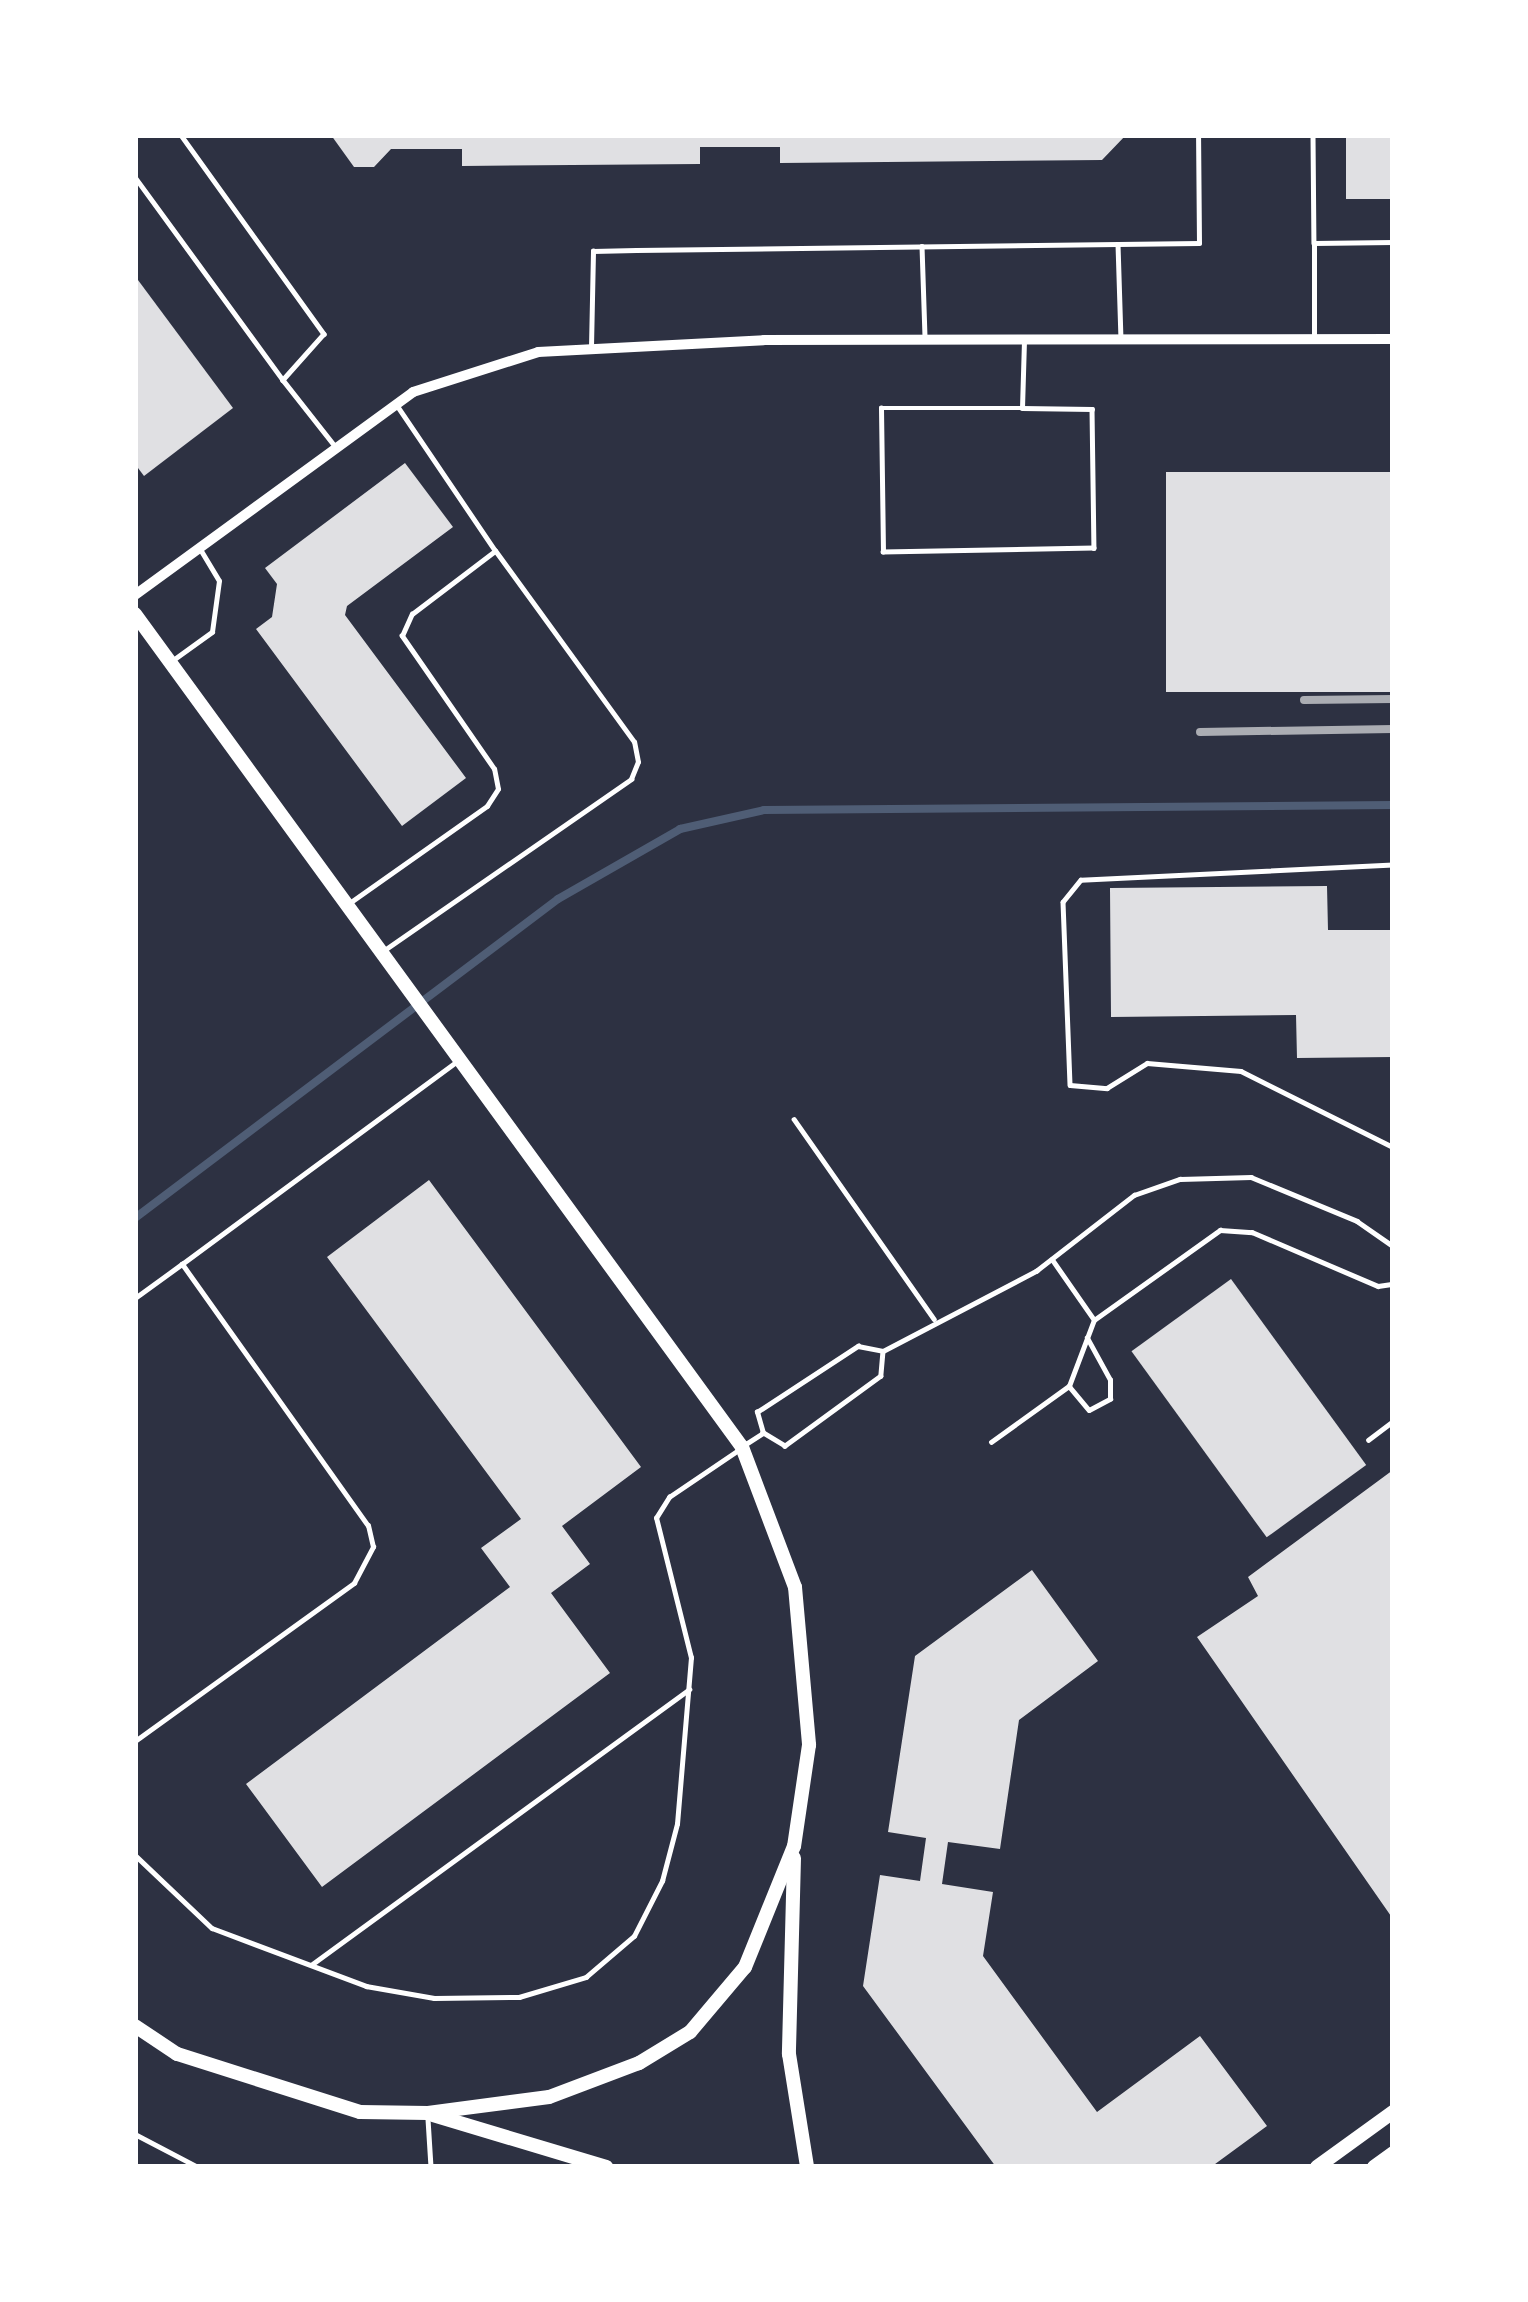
<!DOCTYPE html>
<html>
<head>
<meta charset="utf-8">
<style>
	body { margin:0 }
	#map { position:relative; width:1528px; height:2302px; overflow:hidden; background:#2d3142; font-family:"Archivo Narrow",sans-serif }
	div>[style] { position:absolute }
	[style*='--x'] { left:calc(var(--x)*1px); top:calc(var(--y)*1px); width:calc(var(--w)*1px); rotate:calc(var(--a)*1deg) }
	.stream>* { height:8px; margin:-4px; padding:0 4px; transform-origin:4px; border-radius:4px; background:#4f5d75 }
	.building>* { inset:0; background:#e0e0e3; transform-origin:0 0 }
	.service>* { height:4.5px; margin:-2.25px; padding:0 2.25px; transform-origin:2.25px; border-radius:2.25px; background:#fff }
	.minor>* { height:10px; margin:-5px; padding:0 5px; transform-origin:5px; border-radius:5px; background:#fff }
	.secondary>* { height:14px; margin:-7px; padding:0 7px; transform-origin:7px; border-radius:7px; background:#fff }
	.rail>* { height:8px; margin:-4px; padding:0 4px; transform-origin:4px; border-radius:4px; background:#abadb3 }
	span { translate:-50% -50%; white-space:nowrap; text-align:center; line-height:1.15; -webkit-text-stroke:12px #fff; paint-order:stroke }
	.frame { position:absolute; inset:0; border:138px solid #fff; pointer-events:none }
</style>
</head>
<body>
<div id="map">
	<div class="stream">
		<div style="--x:135;--y:1218;--w:530;--a:-37.02"></div>
		<div style="--x:558;--y:899;--w:141;--a:-29.8"></div>
		<div style="--x:680;--y:829;--w:86;--a:-12.7"></div>
		<div style="--x:764;--y:810;--w:629;--a:-0.46"></div>
	</div>
	<div class="building">
		<div style="clip-path:polygon(331px 135px,1126px 135px,1102px 160px,780px 163px,780px 147px,700px 147px,700px 164px,462px 166px,462px 149px,391px 149px,374px 167px,354px 167px)"></div>
		<div style="left:1346px;top:135px;width:47px;height:64px"></div>
		<div style="clip-path:polygon(135px 276px,233px 408px,144px 476px,135px 464px)"></div>
		<div style="clip-path:polygon(405px 463px,453px 527px,347px 606px,345px 615px,466px 778px,402px 826px,256px 629px,272px 617px,277px 584px,265px 568px)"></div>
		<div style="left:1393px;top:472px;width:220px;height:227px;rotate:90deg"></div>
		<div style="clip-path:polygon(1327px 886px,1328px 930px,1393px 930px,1393px 1057px,1297px 1058px,1296px 1015px,1111px 1017px,1110px 888px)"></div>
		<div style="clip-path:polygon(429px 1180px,641px 1467px,562px 1526px,590px 1564px,551px 1593px,610px 1673px,322px 1887px,246px 1784px,510px 1587px,481px 1548px,521px 1519px,327px 1257px)"></div>
		<div style="left:1231px;top:1279px;width:230px;height:123px;rotate:54deg"></div>
		<div style="clip-path:polygon(1393px 1470px,1393px 1919px,1197px 1637px,1258px 1596px,1248px 1577px)"></div>
		<div style="clip-path:polygon(1032px 1570px,1098px 1661px,1019px 1720px,1000px 1849px,948px 1842px,942px 1884px,993px 1892px,983px 1956px,1097px 2112px,1200px 2036px,1267px 2126px,1211px 2167px,996px 2167px,863px 1986px,880px 1875px,920px 1881px,926px 1838px,888px 1832px,915px 1656px)"></div>
	</div>
	<div class="service">
		<div style="--x:181;--y:135;--w:245;--a:54.3"></div>
		<div style="--x:324;--y:334;--w:62;--a:131.7"></div>
		<div style="--x:283;--y:380;--w:84;--a:51.8"></div>
		<div style="--x:1313;--y:135;--w:108;--a:89.5"></div>
		<div style="--x:1314;--y:243;--w:79;--a:-0.7"></div>
		<div style="--x:135;--y:177;--w:251;--a:53.9"></div>
		<div style="--x:1118;--y:244;--w:81;--a:-0.7"></div>
		<div style="--x:1199;--y:243;--w:108;--a:-90.5"></div>
		<div style="--x:922;--y:246;--w:91;--a:88.1"></div>
		<div style="--x:1314;--y:339;--w:96;--a:-90"></div>
		<div style="--x:591;--y:347;--w:96;--a:-88.8"></div>
		<div style="--x:593;--y:251;--w:43;--a:-1.3"></div>
		<div style="--x:636;--y:250;--w:482;--a:-0.7"></div>
		<div style="--x:1118;--y:244;--w:93;--a:88.2"></div>
		<div style="--x:1022;--y:408;--w:70;--a:0.8"></div>
		<div style="--x:1092;--y:409;--w:139;--a:89.2"></div>
		<div style="--x:1094;--y:548;--w:211;--a:178.9"></div>
		<div style="--x:883;--y:552;--w:144;--a:-90.8"></div>
		<div style="--x:881;--y:408;--w:141;--a:0"></div>
		<div style="--x:1022;--y:408;--w:68;--a:-88.3"></div>
		<div style="--x:173;--y:660;--w:48;--a:-35.7"></div>
		<div style="--x:212;--y:632;--w:51;--a:-82.2"></div>
		<div style="--x:219;--y:581;--w:39;--a:-121"></div>
		<div style="--x:1393;--y:865;--w:312;--a:177.2"></div>
		<div style="--x:1081;--y:880;--w:28;--a:129"></div>
		<div style="--x:1063;--y:902;--w:183;--a:87.8"></div>
		<div style="--x:1070;--y:1085;--w:37;--a:5"></div>
		<div style="--x:1107;--y:1088;--w:47;--a:-32"></div>
		<div style="--x:1147;--y:1063;--w:94;--a:4.9"></div>
		<div style="--x:1241;--y:1071;--w:170;--a:26.6"></div>
		<div style="--x:348;--y:904;--w:170;--a:-35.2"></div>
		<div style="--x:487;--y:806;--w:20;--a:-57"></div>
		<div style="--x:498;--y:789;--w:20;--a:-101"></div>
		<div style="--x:494;--y:769;--w:162;--a:-124.7"></div>
		<div style="--x:402;--y:636;--w:24;--a:-66"></div>
		<div style="--x:412;--y:614;--w:104;--a:-37.2"></div>
		<div style="--x:495;--y:551;--w:173;--a:-124.1"></div>
		<div style="--x:383;--y:951;--w:302;--a:-34.7"></div>
		<div style="--x:631;--y:779;--w:18;--a:-68"></div>
		<div style="--x:638;--y:762;--w:20;--a:-101"></div>
		<div style="--x:634;--y:742;--w:236;--a:-126"></div>
		<div style="--x:794;--y:1119;--w:244;--a:55"></div>
		<div style="--x:1052;--y:1259;--w:72;--a:55.2"></div>
		<div style="--x:135;--y:1298;--w:58;--a:-35.9"></div>
		<div style="--x:883;--y:1351;--w:25;--a:95"></div>
		<div style="--x:881;--y:1376;--w:119;--a:143.9"></div>
		<div style="--x:785;--y:1446;--w:26;--a:-149"></div>
		<div style="--x:763;--y:1433;--w:22;--a:-106"></div>
		<div style="--x:757;--y:1412;--w:121;--a:-33.2"></div>
		<div style="--x:858;--y:1346;--w:25;--a:11"></div>
		<div style="--x:883;--y:1351;--w:173;--a:-27.6"></div>
		<div style="--x:1036;--y:1271;--w:124;--a:-37.8"></div>
		<div style="--x:1134;--y:1195;--w:49;--a:-19.2"></div>
		<div style="--x:1180;--y:1179;--w:71;--a:-1.6"></div>
		<div style="--x:1251;--y:1177;--w:115;--a:22.5"></div>
		<div style="--x:1357;--y:1221;--w:44;--a:34.8"></div>
		<div style="--x:1069;--y:1386;--w:31;--a:50"></div>
		<div style="--x:1089;--y:1410;--w:24;--a:-28"></div>
		<div style="--x:1110;--y:1399;--w:19;--a:-90"></div>
		<div style="--x:1110;--y:1380;--w:48;--a:-118.7"></div>
		<div style="--x:1368;--y:1440;--w:31;--a:-37"></div>
		<div style="--x:991;--y:1442;--w:96;--a:-35.7"></div>
		<div style="--x:1069;--y:1386;--w:71;--a:-69.3"></div>
		<div style="--x:1094;--y:1320;--w:155;--a:-35.5"></div>
		<div style="--x:1220;--y:1230;--w:32;--a:4"></div>
		<div style="--x:1252;--y:1232;--w:137;--a:23.2"></div>
		<div style="--x:1378;--y:1286;--w:15;--a:-8"></div>
		<div style="--x:746;--y:1444;--w:20;--a:-33"></div>
		<div style="--x:135;--y:1741;--w:270;--a:-35.8"></div>
		<div style="--x:354;--y:1583;--w:41;--a:-62.2"></div>
		<div style="--x:373;--y:1547;--w:22;--a:-103"></div>
		<div style="--x:368;--y:1526;--w:321;--a:-125.4"></div>
		<div style="--x:182;--y:1264;--w:342;--a:-36.4"></div>
		<div style="--x:135;--y:1855;--w:106;--a:43.5"></div>
		<div style="--x:212;--y:1928;--w:165;--a:20.6"></div>
		<div style="--x:366;--y:1986;--w:69;--a:10"></div>
		<div style="--x:434;--y:1998;--w:85;--a:-0.7"></div>
		<div style="--x:519;--y:1997;--w:70;--a:-16.6"></div>
		<div style="--x:586;--y:1977;--w:63;--a:-40.5"></div>
		<div style="--x:634;--y:1936;--w:62;--a:-63"></div>
		<div style="--x:662;--y:1881;--w:59;--a:-75.3"></div>
		<div style="--x:677;--y:1824;--w:167;--a:-85.2"></div>
		<div style="--x:691;--y:1658;--w:144;--a:-104"></div>
		<div style="--x:656;--y:1518;--w:25;--a:-58"></div>
		<div style="--x:669;--y:1497;--w:82;--a:-34.1"></div>
		<div style="--x:311;--y:1965;--w:468;--a:-36.1"></div>
		<div style="--x:428;--y:2119;--w:48;--a:86.4"></div>
		<div style="--x:135;--y:2134;--w:71;--a:27.6"></div>
	</div>
	<div class="minor">
		<div style="--x:135;--y:595;--w:344;--a:-36.1"></div>
		<div style="--x:413;--y:392;--w:131;--a:-17.7"></div>
		<div style="--x:538;--y:352;--w:226;--a:-3"></div>
		<div style="--x:764;--y:340;--w:629;--a:-0.09"></div>
	</div>
	<div class="secondary">
		<div style="--x:135;--y:614;--w:1031;--a:53.92"></div>
		<div style="--x:742;--y:1447;--w:150;--a:69.3"></div>
		<div style="--x:795;--y:1587;--w:159;--a:84.9"></div>
		<div style="--x:809;--y:1745;--w:102;--a:98.4"></div>
		<div style="--x:794;--y:1846;--w:131;--a:112"></div>
		<div style="--x:745;--y:1967;--w:85;--a:130.2"></div>
		<div style="--x:690;--y:2032;--w:60;--a:148.7"></div>
		<div style="--x:639;--y:2063;--w:96;--a:159.3"></div>
		<div style="--x:549;--y:2097;--w:122;--a:172.5"></div>
		<div style="--x:428;--y:2113;--w:68;--a:-179.2"></div>
		<div style="--x:360;--y:2112;--w:192;--a:-162.4"></div>
		<div style="--x:177;--y:2054;--w:50;--a:-146.3"></div>
		<div style="--x:794;--y:1858;--w:196;--a:91.5"></div>
		<div style="--x:789;--y:2054;--w:114;--a:80.9"></div>
		<div style="--x:433;--y:2115;--w:181;--a:16.7"></div>
		<div style="--x:1317;--y:2167;--w:94;--a:-35.9"></div>
		<div style="--x:1374;--y:2167;--w:24;--a:-36"></div>
	</div>
	<div class="rail">
		<div style="--x:1304;--y:700;--w:89;--a:-0.6"></div>
		<div style="--x:1200;--y:732;--w:193;--a:-0.9"></div>
	</div>
	<div class="frame"></div>
</div>
</body>
</html>
